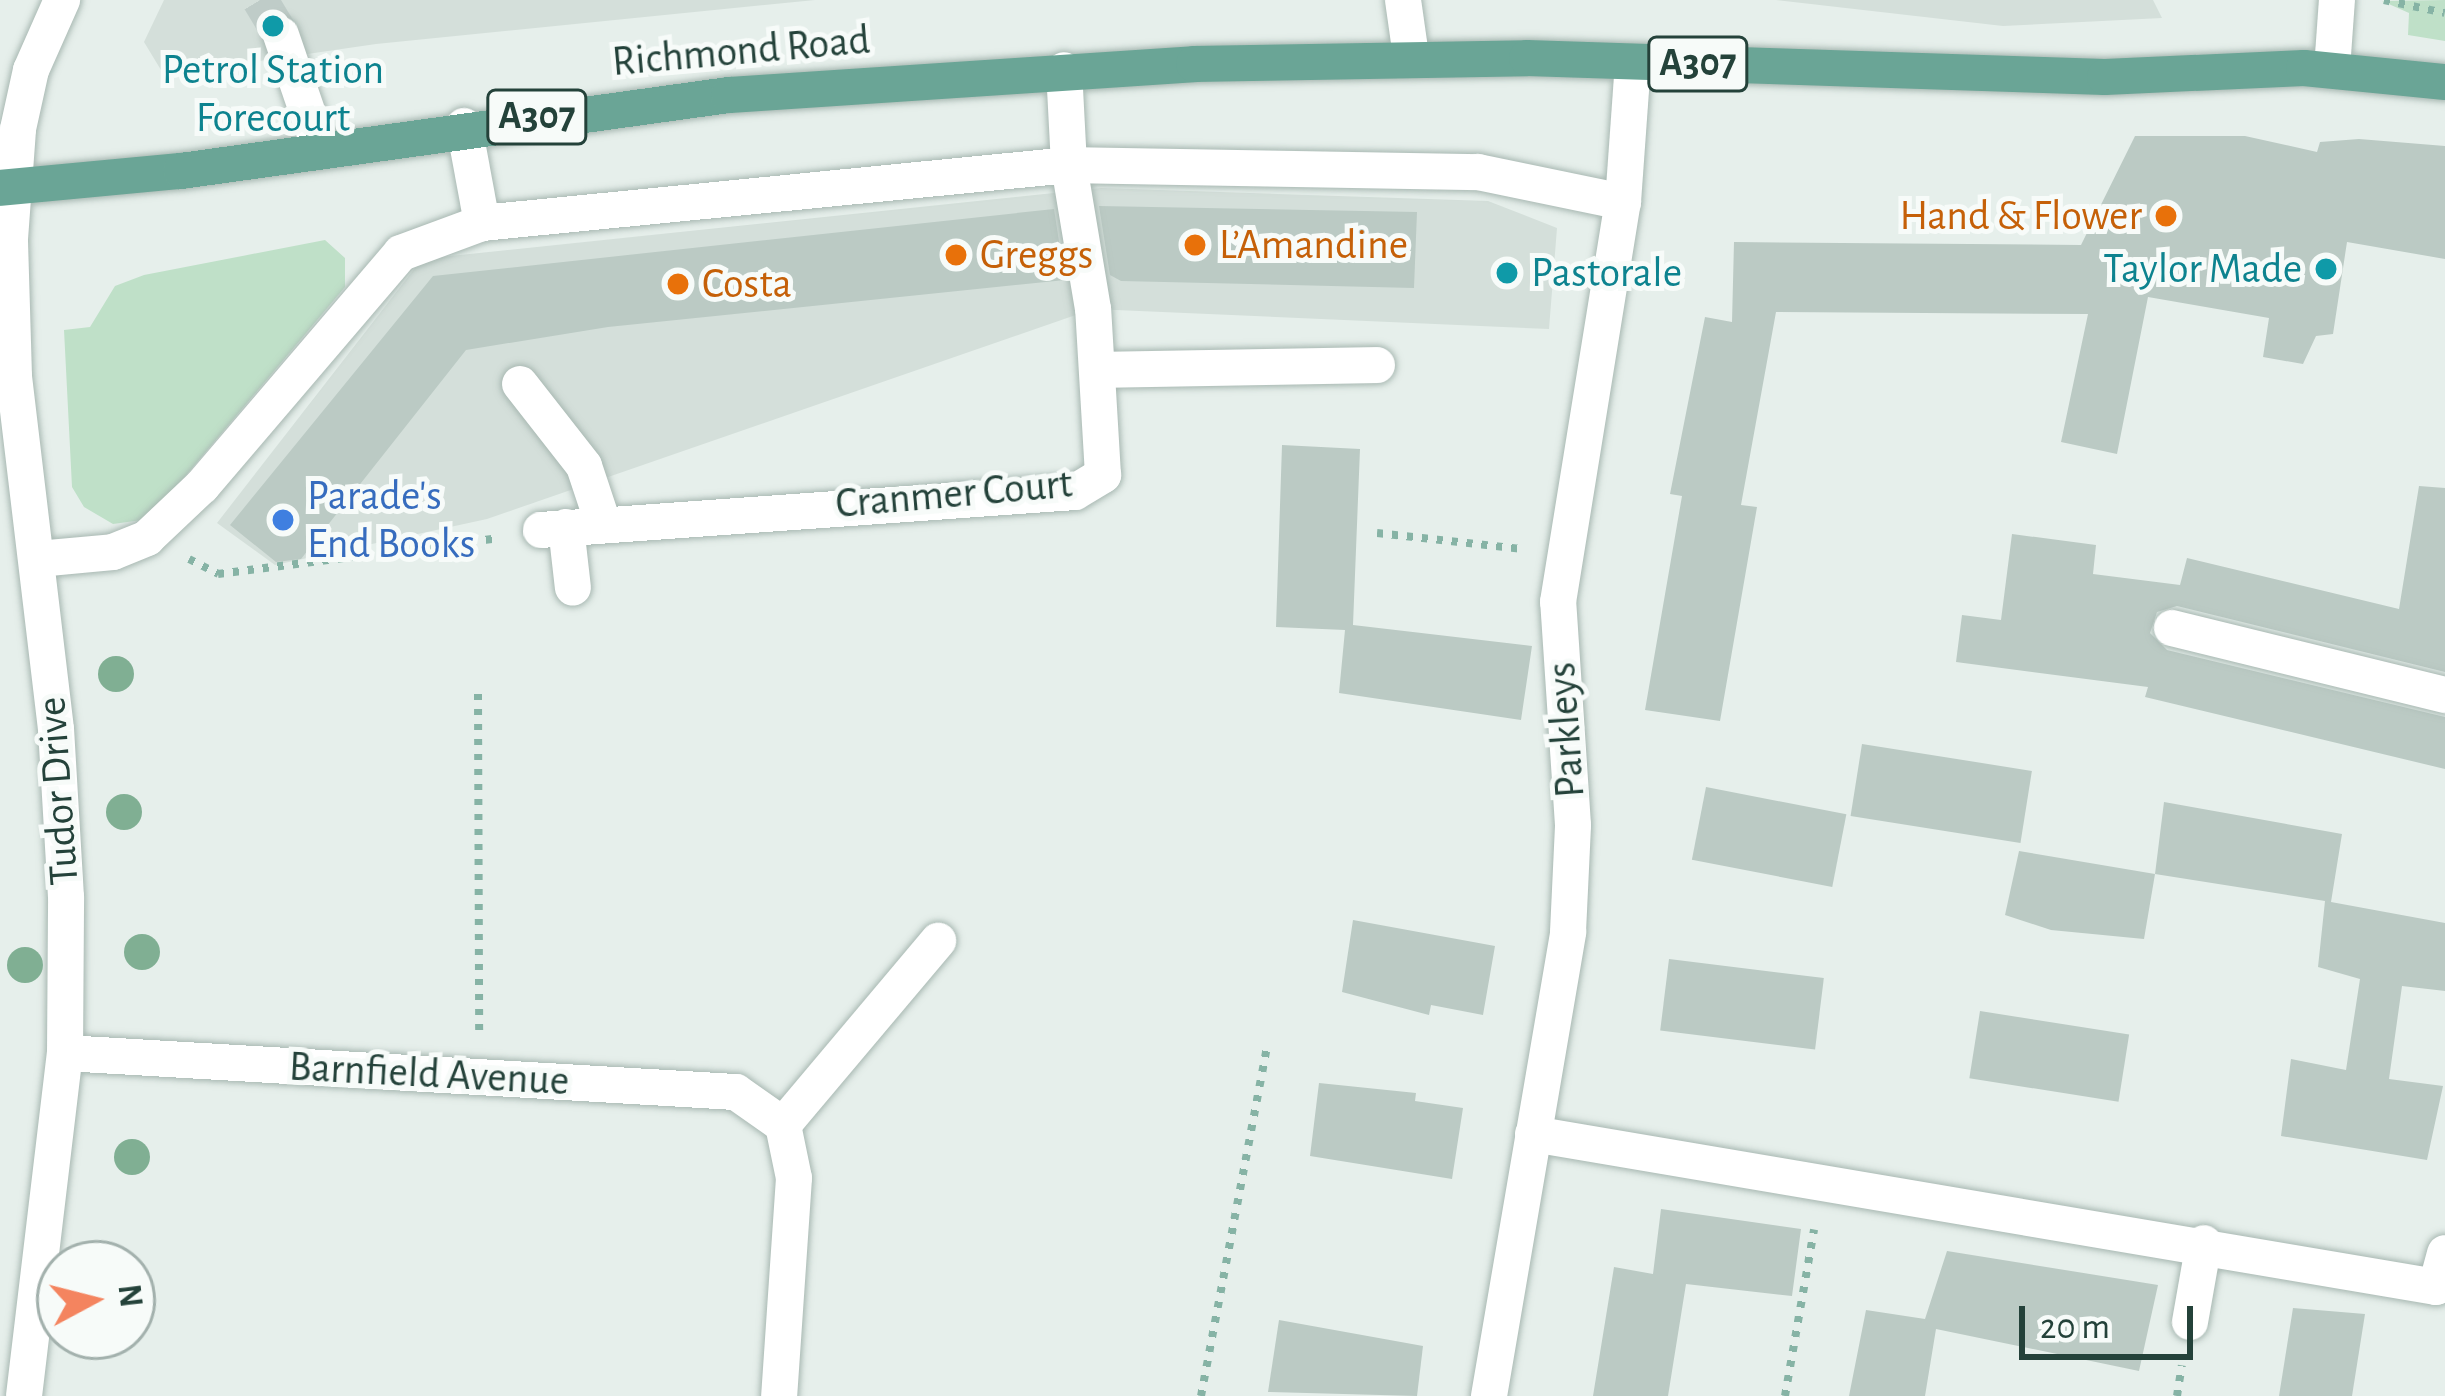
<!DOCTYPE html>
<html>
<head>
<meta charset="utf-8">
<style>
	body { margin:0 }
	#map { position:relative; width:2445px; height:1396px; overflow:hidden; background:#e6efeb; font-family:"Alegreya Sans",sans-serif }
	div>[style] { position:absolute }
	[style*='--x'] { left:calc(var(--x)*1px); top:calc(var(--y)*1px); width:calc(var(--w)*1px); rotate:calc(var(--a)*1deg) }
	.built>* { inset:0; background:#d4dfda }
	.green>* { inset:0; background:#bfe0c8 }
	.building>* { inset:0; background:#bbcac4; transform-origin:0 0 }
	.minor-tunnel>* { height:36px; margin-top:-18px; transform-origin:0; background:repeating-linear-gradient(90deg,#bfccc8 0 36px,transparent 0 54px) }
	.path>* { height:8px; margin-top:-4px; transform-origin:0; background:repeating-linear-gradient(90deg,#86b3a5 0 6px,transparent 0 15px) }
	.roads { filter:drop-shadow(0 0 3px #a8b8b2) drop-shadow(0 0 3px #a8b8b2) }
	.minor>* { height:36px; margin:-18px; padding:0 18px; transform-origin:18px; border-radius:18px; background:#fff }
	.major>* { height:36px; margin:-18px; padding:0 18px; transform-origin:18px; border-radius:18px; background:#6aa596 }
	.trees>* { width:36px; height:36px; margin:-18px; border-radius:50%; background:#80af93 }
	.dots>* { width:33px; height:33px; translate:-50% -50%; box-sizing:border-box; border:6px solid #f7fbf9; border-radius:50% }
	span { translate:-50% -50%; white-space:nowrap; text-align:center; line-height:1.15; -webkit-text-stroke:10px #f7fbf9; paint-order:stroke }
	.shield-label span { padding:3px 9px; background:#f7fbf9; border:3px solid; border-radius:9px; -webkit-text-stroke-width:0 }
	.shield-label { font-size:39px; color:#24423a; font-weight:700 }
	.street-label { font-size:42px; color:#24423a }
	.culture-label { font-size:42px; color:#0d838f }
	.right { translate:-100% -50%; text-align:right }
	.left { translate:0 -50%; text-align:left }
	.food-label { font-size:42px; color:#c56008 }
	.shop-label { font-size:42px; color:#366cbe }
	.north { position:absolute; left:36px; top:1240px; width:120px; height:120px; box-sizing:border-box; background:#f7fbf9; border:3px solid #a3b1ad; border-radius:50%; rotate:83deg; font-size:33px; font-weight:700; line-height:48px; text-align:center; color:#24423a }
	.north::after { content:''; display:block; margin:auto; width:42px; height:54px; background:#f4845f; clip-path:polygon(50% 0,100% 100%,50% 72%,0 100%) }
	.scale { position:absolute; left:2019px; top:1306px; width:174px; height:54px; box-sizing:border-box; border:6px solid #24423a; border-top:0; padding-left:15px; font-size:36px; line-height:42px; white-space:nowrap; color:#24423a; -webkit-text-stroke:9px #f7fbf9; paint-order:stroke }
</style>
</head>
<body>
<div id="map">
	<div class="built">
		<div style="clip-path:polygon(164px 0,815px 0,376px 44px,164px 75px,144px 42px)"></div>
		<div style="clip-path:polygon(1776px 0,2153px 0,2162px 18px,2003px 26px)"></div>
		<div style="clip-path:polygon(1101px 188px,1488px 201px,1557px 228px,1549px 329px,1093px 309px,487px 519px,275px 565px,217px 523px,422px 259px)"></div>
	</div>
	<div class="green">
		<div style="clip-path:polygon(2445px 0,2445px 41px,2408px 35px,2409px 13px,2382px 1px)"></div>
		<div style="clip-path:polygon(325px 240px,345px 258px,345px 287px,149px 519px,113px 524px,84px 507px,72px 487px,64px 330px,90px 327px,115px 286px,144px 275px)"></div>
	</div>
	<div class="building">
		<div style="clip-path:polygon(2135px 136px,2245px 136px,2317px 152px,2320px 142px,2359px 139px,2445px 146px,2445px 259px,2347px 242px,2333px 334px,2316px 336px,2303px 364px,2263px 357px,2269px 318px,2148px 297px,2117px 454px,2061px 442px,2088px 314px,1776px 312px,1741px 505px,1757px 507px,1720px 721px,1645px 710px,1682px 496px,1670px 494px,1705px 317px,1732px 322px,1734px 242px,2081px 245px)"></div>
		<div style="clip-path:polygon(1099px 206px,1417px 212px,1414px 288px,1121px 281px,1110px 275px)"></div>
		<div style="clip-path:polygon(1054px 209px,1065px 280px,608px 327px,466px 350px,301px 559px,276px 562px,230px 525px,433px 276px)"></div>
		<div style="clip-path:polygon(1282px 445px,1360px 449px,1353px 625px,1532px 646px,1521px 720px,1339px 693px,1345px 630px,1276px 627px)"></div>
		<div style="clip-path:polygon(2419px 486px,2445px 488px,2445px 672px,2177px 606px,2157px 612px,2150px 633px,2167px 650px,2445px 717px,2445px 769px,2145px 697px,2148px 687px,1956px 662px,1962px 615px,2001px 620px,2012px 534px,2096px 545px,2093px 574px,2180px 585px,2187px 558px,2399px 609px)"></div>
		<div style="left:1862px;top:744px;width:172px;height:73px;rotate:9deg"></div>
		<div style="left:1706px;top:787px;width:143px;height:74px;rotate:11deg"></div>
		<div style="clip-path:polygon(2164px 802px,2342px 834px,2331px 902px,2445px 923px,2445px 991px,2402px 986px,2389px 1079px,2443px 1086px,2427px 1160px,2281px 1136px,2291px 1059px,2346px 1070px,2360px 979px,2318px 967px,2325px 901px,2155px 874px)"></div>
		<div style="clip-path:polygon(2019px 851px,2155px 874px,2144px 939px,2051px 930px,2005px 915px)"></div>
		<div style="clip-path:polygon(1353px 920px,1495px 946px,1483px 1015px,1431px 1005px,1429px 1015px,1342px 992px)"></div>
		<div style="left:1669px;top:959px;width:156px;height:72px;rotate:7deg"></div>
		<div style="left:1980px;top:1011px;width:151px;height:68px;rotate:9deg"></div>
		<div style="clip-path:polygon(1319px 1083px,1416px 1093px,1415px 1101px,1463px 1108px,1452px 1179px,1310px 1156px)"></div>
		<div style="clip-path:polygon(1661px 1209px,1801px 1229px,1792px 1296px,1686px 1284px,1668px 1396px,1593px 1396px,1614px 1267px,1653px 1274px)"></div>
		<div style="clip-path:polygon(1947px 1251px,2158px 1285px,2139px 1371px,1936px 1329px,1925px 1396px,1849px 1396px,1866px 1310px,1925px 1319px)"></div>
		<div style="clip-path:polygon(2293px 1308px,2365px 1314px,2352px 1396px,2279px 1396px)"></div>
		<div style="clip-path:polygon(1279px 1320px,1423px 1346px,1417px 1396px,1268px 1392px)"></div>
	</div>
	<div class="minor-tunnel">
		<div style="--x:260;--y:0;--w:41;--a:59"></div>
	</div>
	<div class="path">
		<div style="--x:2384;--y:0;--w:62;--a:12"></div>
		<div style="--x:1377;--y:533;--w:147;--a:6.3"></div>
		<div style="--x:189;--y:559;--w:33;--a:27"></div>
		<div style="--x:218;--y:574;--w:282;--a:-7.3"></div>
		<div style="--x:478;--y:694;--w:339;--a:89.8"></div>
		<div style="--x:1201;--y:1396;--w:356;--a:-79.3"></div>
		<div style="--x:1785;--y:1396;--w:169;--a:-80.1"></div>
		<div style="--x:2177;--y:1396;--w:31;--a:-81"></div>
	</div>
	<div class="roads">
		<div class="minor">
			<div style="--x:1403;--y:0;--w:57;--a:81.9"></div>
			<div style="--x:281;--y:35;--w:120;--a:71.1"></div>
			<div style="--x:2332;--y:69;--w:69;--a:-85.9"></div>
			<div style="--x:464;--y:126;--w:99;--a:79.5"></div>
			<div style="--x:1098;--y:370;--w:279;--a:-1"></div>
			<div style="--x:520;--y:384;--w:104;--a:52"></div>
			<div style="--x:584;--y:466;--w:57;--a:71.6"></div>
			<div style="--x:566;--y:527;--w:61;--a:83.5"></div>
			<div style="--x:541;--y:530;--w:535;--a:-4.07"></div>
			<div style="--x:1075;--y:492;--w:33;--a:-31"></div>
			<div style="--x:1103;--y:475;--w:166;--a:-93.4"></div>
			<div style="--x:1093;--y:309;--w:146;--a:-99.5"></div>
			<div style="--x:1069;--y:165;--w:95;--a:-93"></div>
			<div style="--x:38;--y:559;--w:75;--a:-5.3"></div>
			<div style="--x:113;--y:552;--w:37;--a:-22"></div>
			<div style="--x:147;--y:538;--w:76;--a:-43.4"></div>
			<div style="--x:202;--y:486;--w:306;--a:-49.5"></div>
			<div style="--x:401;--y:253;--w:86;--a:-20.3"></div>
			<div style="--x:482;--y:223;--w:590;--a:-5.64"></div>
			<div style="--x:1069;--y:165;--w:409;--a:1"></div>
			<div style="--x:1478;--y:172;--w:148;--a:11.7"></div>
			<div style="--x:2172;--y:628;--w:281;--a:13.8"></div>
			<div style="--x:65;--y:1053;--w:672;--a:3.33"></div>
			<div style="--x:736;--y:1092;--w:57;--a:35.1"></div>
			<div style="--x:783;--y:1125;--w:54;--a:78.3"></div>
			<div style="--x:794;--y:1178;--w:219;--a:93.9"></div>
			<div style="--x:783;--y:1125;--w:241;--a:-49.9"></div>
			<div style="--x:1533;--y:1134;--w:916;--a:9.62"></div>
			<div style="--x:2436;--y:1287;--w:35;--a:-75"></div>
			<div style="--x:2190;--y:1322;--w:80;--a:-80"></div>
			<div style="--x:24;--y:1396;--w:345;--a:-83.2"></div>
			<div style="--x:65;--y:1053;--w:156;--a:-89.6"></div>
			<div style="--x:66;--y:897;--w:168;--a:-93.4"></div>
			<div style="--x:56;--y:729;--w:355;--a:-96.8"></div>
			<div style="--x:14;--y:376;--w:137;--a:-91.7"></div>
			<div style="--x:10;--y:239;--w:110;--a:-85.8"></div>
			<div style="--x:18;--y:129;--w:60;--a:-77.6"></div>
			<div style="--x:31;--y:70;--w:77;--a:-66.1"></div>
			<div style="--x:1489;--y:1396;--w:471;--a:-80.3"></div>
			<div style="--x:1568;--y:932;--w:107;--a:-87.3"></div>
			<div style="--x:1573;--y:825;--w:224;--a:-93.8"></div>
			<div style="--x:1558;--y:602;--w:405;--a:-80.8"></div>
			<div style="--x:1623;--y:202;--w:139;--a:-85.9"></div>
		</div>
		<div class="major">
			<div style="--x:0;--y:188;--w:182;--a:-5.4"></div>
			<div style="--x:181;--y:171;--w:553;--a:-7.9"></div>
			<div style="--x:729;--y:95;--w:466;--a:-3.8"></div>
			<div style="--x:1194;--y:64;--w:333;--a:-1"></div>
			<div style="--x:1527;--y:58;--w:578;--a:1.88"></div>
			<div style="--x:2105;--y:77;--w:199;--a:-2.6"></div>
			<div style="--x:2304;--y:68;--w:142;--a:5.7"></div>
		</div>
	</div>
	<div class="trees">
		<div style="left:116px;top:674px"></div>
		<div style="left:124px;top:812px"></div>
		<div style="left:142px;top:952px"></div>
		<div style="left:25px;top:965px"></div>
		<div style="left:132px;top:1157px"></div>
	</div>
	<div class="dots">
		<div style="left:273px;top:26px;background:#0f9aa8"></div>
		<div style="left:2166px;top:216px;background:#e8710a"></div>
		<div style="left:1195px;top:245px;background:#e8710a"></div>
		<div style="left:956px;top:255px;background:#e8710a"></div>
		<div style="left:2326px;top:269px;background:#0f9aa8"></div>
		<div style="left:1507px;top:273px;background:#0f9aa8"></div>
		<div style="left:678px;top:284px;background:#e8710a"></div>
		<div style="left:283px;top:520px;background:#3f7fe0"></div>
	</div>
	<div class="shield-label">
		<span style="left:1698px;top:64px">A307</span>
		<span style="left:537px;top:117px">A307</span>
	</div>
	<div class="street-label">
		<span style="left:741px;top:51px;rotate:-5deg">Richmond Road</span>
		<span style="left:954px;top:494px;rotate:-5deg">Cranmer Court</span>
		<span style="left:1566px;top:730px;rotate:-94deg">Parkleys</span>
		<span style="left:58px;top:791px;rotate:-94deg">Tudor Drive</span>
		<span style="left:429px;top:1074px;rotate:3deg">Barnfield Avenue</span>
	</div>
	<div class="culture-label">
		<span style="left:273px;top:94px">Petrol Station<br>Forecourt</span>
		<span class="right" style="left:2302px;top:269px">Taylor Made</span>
		<span class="left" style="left:1531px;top:273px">Pastorale</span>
	</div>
	<div class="food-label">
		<span class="right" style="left:2142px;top:216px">Hand &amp; Flower</span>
		<span class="left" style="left:1219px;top:245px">L’Amandine</span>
		<span class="left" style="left:980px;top:255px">Greggs</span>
		<span class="left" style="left:702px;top:284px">Costa</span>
	</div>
	<div class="shop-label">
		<span class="left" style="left:307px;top:520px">Parade's<br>End Books</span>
	</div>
	<div class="north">N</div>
	<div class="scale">20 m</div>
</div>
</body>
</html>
